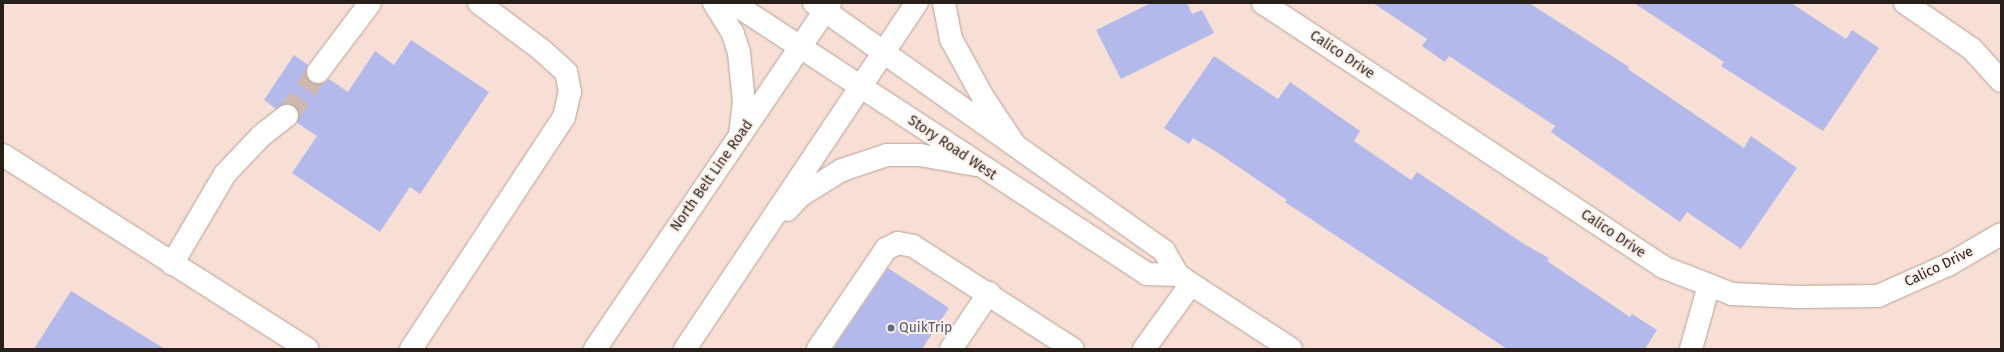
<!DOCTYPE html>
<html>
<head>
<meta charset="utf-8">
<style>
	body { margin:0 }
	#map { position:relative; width:2004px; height:352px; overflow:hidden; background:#f8dfd5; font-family:"Fira Sans",sans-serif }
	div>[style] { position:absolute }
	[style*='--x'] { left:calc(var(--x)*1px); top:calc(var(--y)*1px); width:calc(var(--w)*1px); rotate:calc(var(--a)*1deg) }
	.building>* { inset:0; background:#b4b9eb }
	.minor-tunnel>* { height:22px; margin-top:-11px; transform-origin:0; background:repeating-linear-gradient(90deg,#ceb9b0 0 22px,transparent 0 33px) }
	.roads { filter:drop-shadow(0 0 1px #b8a197) drop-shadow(0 0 1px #b8a197) }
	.minor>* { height:22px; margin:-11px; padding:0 11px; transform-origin:11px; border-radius:11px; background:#fff }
	.major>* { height:22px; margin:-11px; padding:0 11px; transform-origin:11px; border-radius:11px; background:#fff }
	.dots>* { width:11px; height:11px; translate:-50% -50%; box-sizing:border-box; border:2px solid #feefe9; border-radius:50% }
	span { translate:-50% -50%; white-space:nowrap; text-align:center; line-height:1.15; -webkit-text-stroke:4px #feefe9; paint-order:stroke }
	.street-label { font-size:14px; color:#281f1b }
	.service-label { font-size:14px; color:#4e5e75 }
	.left { translate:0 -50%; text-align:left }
	.frame { position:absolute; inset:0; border:4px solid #281f1b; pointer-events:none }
</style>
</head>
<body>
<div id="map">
	<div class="building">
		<div style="clip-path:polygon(1151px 3px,1187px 3px,1192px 14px,1202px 10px,1214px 33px,1121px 79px,1096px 30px)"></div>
		<div style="clip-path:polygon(1373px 3px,1529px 3px,1629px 67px,1628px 69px,1744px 148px,1751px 136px,1797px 168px,1741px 249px,1687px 212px,1680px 222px,1551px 132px,1555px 126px,1449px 56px,1445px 62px,1422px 46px,1427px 39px)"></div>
		<div style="clip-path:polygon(1634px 3px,1791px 3px,1846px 39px,1852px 30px,1879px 48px,1823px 131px,1721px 66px,1724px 62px)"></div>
		<div style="clip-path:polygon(411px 40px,489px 92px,420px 194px,410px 187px,380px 232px,292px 173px,317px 136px,297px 123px,299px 114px,292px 105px,285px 104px,276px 109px,264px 100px,294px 55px,308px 65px,306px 77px,311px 82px,323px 84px,329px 79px,348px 92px,375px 51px,394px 65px)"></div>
		<div style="clip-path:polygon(1214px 56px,1278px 99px,1290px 82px,1360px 131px,1354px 141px,1411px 180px,1417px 172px,1524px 244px,1549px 258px,1547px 261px,1630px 317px,1632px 314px,1657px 330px,1645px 349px,1507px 349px,1285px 202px,1287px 200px,1215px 151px,1193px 138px,1189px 144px,1164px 128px)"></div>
		<div style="clip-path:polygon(888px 268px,949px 308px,922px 349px,833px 349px)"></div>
		<div style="clip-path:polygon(71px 291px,165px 349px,34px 349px)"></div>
	</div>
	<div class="minor-tunnel">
		<div style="--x:287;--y:116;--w:54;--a:-54.8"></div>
	</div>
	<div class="roads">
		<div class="minor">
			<div style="--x:733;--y:3;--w:495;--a:33.2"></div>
			<div style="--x:1147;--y:274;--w:31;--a:2"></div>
			<div style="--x:814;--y:3;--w:429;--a:35.3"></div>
			<div style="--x:1164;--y:251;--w:28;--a:60"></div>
			<div style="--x:1178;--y:275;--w:16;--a:35"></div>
			<div style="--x:1191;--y:284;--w:119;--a:33"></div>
			<div style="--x:1263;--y:3;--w:479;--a:33.4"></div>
			<div style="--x:1663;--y:267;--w:74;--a:21.4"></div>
			<div style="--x:1732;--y:294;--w:66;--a:2.6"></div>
			<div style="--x:1798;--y:297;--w:80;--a:-0.7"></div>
			<div style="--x:1878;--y:296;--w:77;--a:-23.9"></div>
			<div style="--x:1948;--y:265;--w:61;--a:-30.3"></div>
			<div style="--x:1905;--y:3;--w:81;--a:34.5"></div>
			<div style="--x:1972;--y:49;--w:43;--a:47.8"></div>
			<div style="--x:318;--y:72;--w:86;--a:-53"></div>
			<div style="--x:3;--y:155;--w:361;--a:32.5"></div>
			<div style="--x:172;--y:264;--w:104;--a:-59.5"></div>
			<div style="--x:225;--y:174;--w:52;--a:-46.5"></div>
			<div style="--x:261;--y:136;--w:33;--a:-38"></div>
			<div style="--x:411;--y:349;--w:278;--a:-56.6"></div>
			<div style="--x:564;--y:117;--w:26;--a:-77"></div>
			<div style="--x:570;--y:92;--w:20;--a:-101"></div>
			<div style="--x:566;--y:72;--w:31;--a:-138"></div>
			<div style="--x:543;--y:51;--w:80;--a:-143.1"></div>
			<div style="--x:818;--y:349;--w:121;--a:-55.8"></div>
			<div style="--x:886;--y:249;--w:13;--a:-27"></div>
			<div style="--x:898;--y:243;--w:15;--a:11"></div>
			<div style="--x:913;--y:246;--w:190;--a:32.8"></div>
			<div style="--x:951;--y:349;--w:68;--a:-55.8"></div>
			<div style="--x:1144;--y:349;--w:80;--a:-54.1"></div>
			<div style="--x:1691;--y:349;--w:66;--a:-74.3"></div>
		</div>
		<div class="major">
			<div style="--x:714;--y:3;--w:36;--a:58"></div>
			<div style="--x:733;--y:34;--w:20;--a:72"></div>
			<div style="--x:739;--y:53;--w:49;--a:84.2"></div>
			<div style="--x:744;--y:102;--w:31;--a:97"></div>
			<div style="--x:944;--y:3;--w:37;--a:79"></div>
			<div style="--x:951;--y:39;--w:68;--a:61.2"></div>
			<div style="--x:984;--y:99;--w:55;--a:56"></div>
			<div style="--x:787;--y:210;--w:19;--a:-47"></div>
			<div style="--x:800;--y:196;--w:49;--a:-31.8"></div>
			<div style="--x:842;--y:170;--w:47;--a:-18.4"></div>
			<div style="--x:887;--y:155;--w:33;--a:0"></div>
			<div style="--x:920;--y:155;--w:58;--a:10"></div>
			<div style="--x:595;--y:349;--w:418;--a:-55.8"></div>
			<div style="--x:685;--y:349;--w:417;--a:-56.2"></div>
		</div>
	</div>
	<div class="dots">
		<div style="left:891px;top:328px;background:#5c6f8a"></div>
	</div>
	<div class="street-label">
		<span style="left:1342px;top:55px;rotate:34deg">Calico Drive</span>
		<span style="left:952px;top:148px;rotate:34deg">Story Road West</span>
		<span style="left:712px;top:176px;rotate:-55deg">North Belt Line Road</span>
		<span style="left:1613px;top:234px;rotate:34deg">Calico Drive</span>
		<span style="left:1939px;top:267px;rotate:-26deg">Calico Drive</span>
	</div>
	<div class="service-label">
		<span class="left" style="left:899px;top:328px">QuikTrip</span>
	</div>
	<div class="frame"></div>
</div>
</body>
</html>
